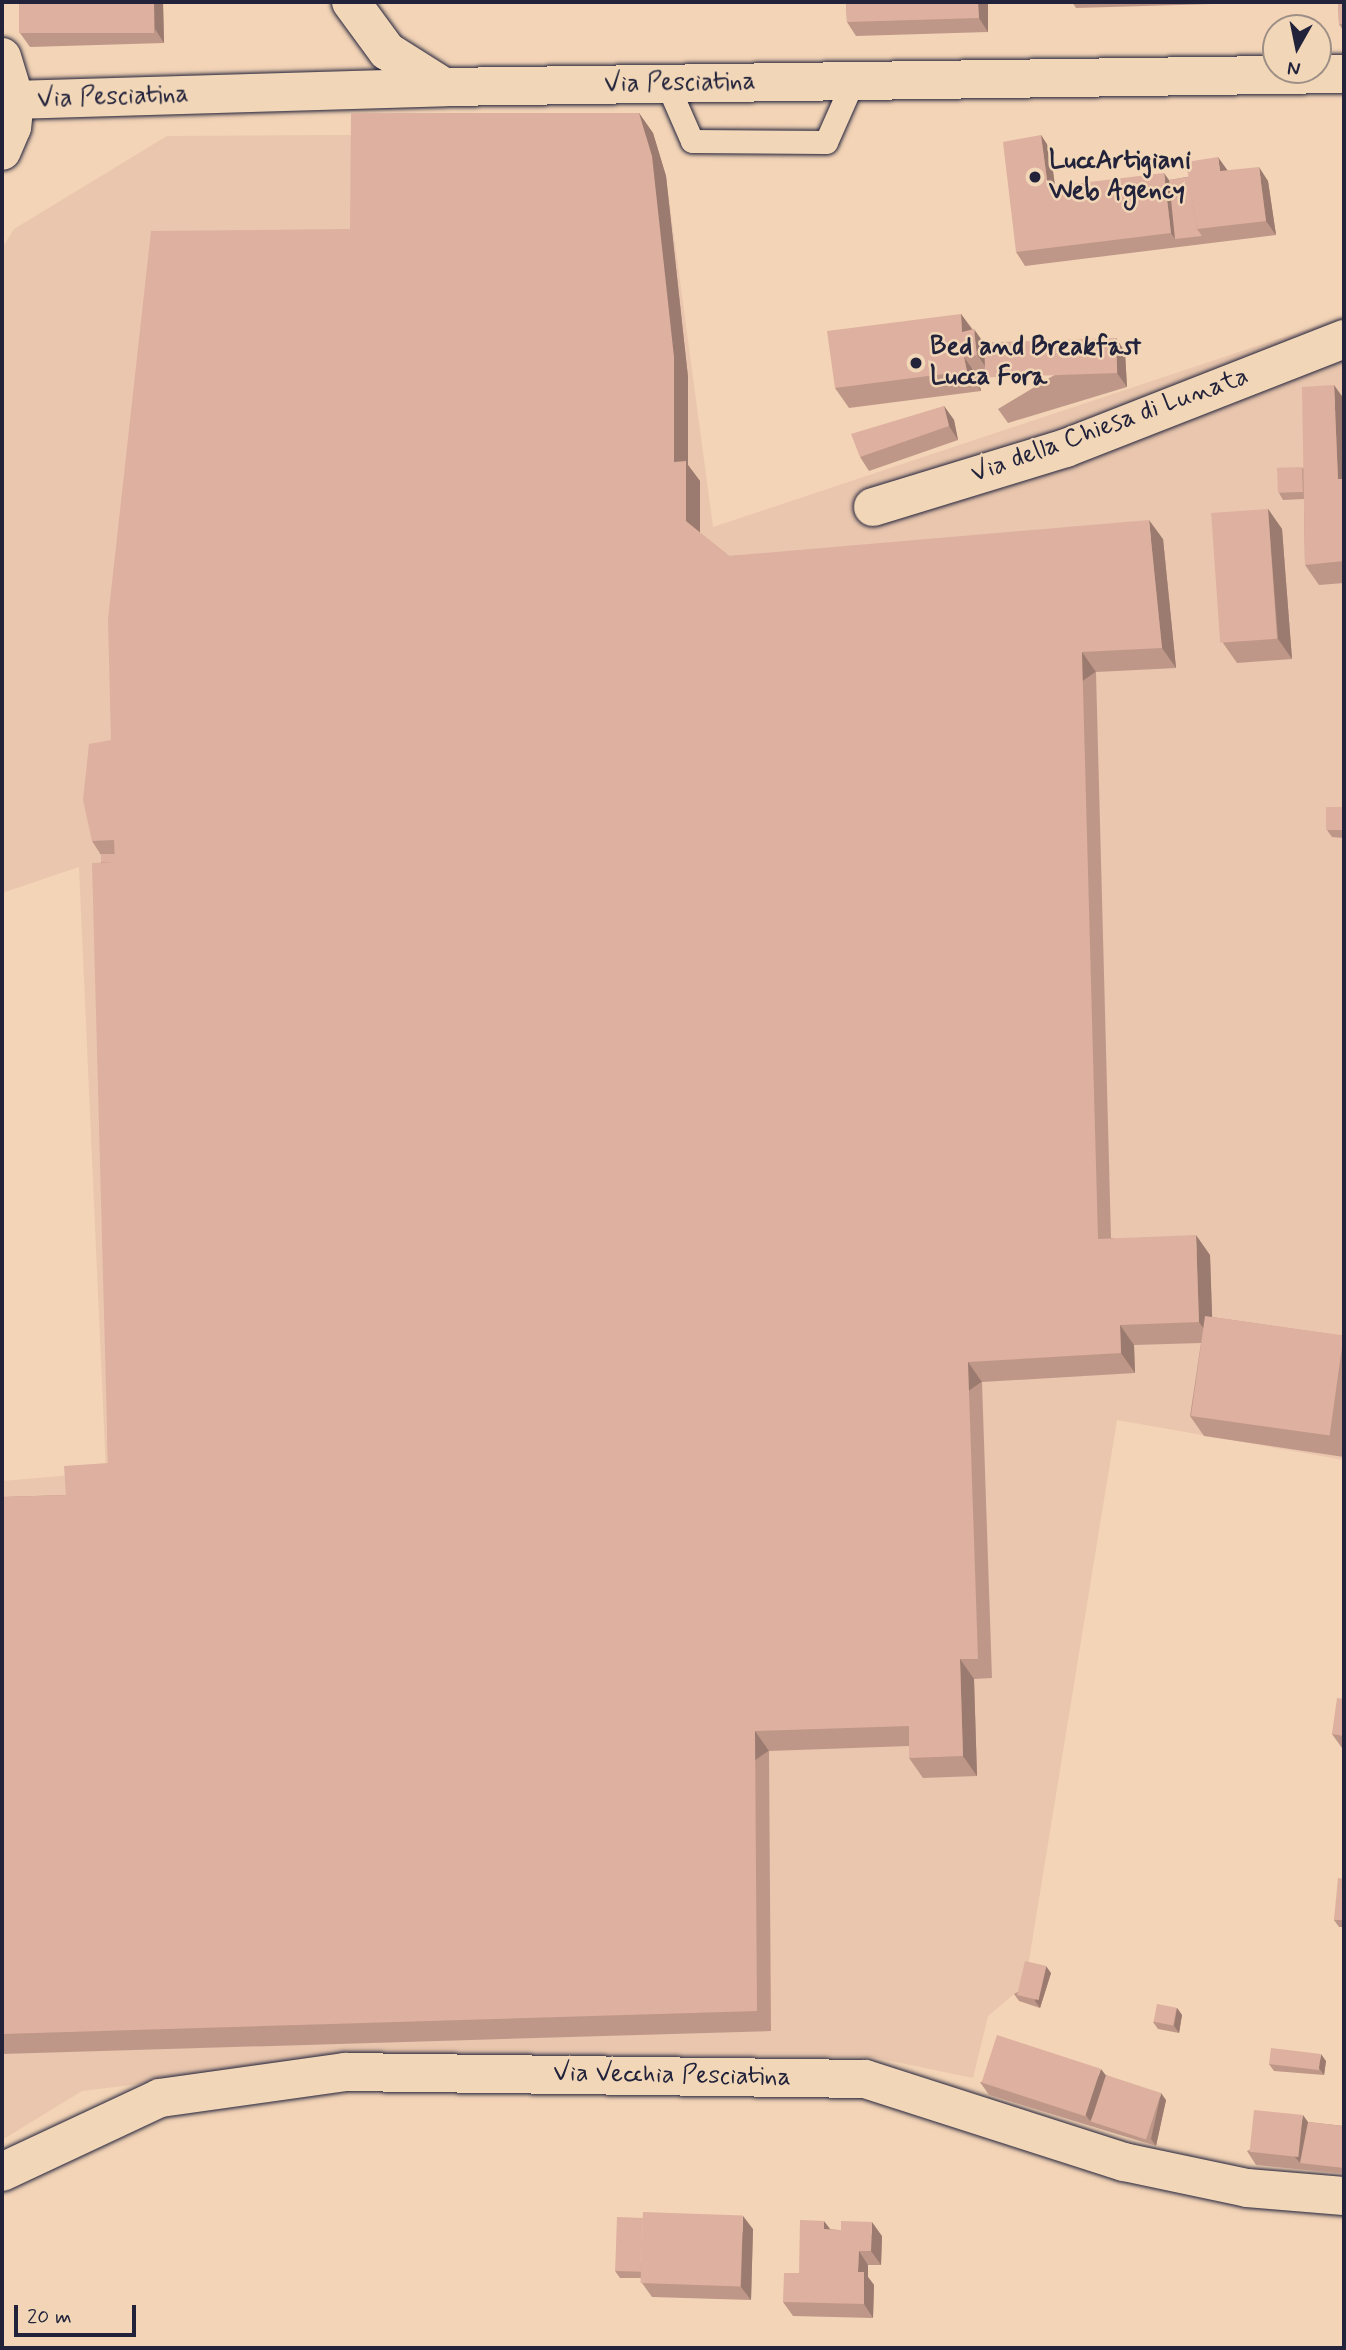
<!DOCTYPE html>
<html>
<head>
<meta charset="utf-8">
<style>
	body { margin:0 }
	#map { position:relative; width:1346px; height:2350px; overflow:hidden; background:#f3d4b6; font-family:Mynerve,sans-serif }
	div>[style] { position:absolute }
	[style*='--x'] { left:calc(var(--x)*1px); top:calc(var(--y)*1px); width:calc(var(--w)*1px); rotate:calc(var(--a)*1deg) }
	.built>* { inset:0; background:#e9c6ad }
	.roads { filter:drop-shadow(0 0 2px #22223b) drop-shadow(0 0 2px #22223b) }
	.service>* { height:23px; margin:-11.5px; padding:0 11.5px; transform-origin:11.5px; border-radius:11.5px; background:#f1d7b8 }
	.minor>* { height:38px; margin:-19px; padding:0 19px; transform-origin:19px; border-radius:19px; background:#f1d7b8 }
	.primary>* { height:38px; margin:-19px; padding:0 19px; transform-origin:19px; border-radius:19px; background:#f1d7b8 }
	.wall>* { inset:0; background:#bf9789 }
	.shaded-wall>* { inset:0; background:#9b7b6f; transform-origin:0 0 }
	.building>* { inset:0; background:#deb09f; transform-origin:0 0 }
	.dots>* { width:19px; height:19px; translate:-50% -50%; box-sizing:border-box; border:4px solid #f1d7b8; border-radius:50% }
	span { translate:-50% -50%; white-space:nowrap; text-align:center; line-height:1.15; -webkit-text-stroke:5px #f1d7b8; paint-order:stroke }
	.street-label { font-size:26px; color:#22223b }
	.poi-label { font-size:26px; color:#22223b; font-weight:700 }
	.left { translate:0 -50%; text-align:left }
	.frame { position:absolute; inset:0; border:4px solid #22223b; pointer-events:none }
	.north { position:absolute; left:1262px; top:14px; width:70px; height:70px; box-sizing:border-box; background:#f1d7b8; border:2px solid #9e8f86; border-radius:50%; rotate:189deg; font-size:19px; font-weight:700; line-height:28px; text-align:center; color:#22223b }
	.north::after { content:''; display:block; margin:auto; width:24px; height:32px; background:#22223b; clip-path:polygon(50% 0,100% 100%,50% 72%,0 100%) }
	.scale { position:absolute; left:14px; top:2305px; width:122px; height:32px; box-sizing:border-box; border:4px solid #22223b; border-top:0; padding-left:9px; font-size:21px; line-height:24px; white-space:nowrap; color:#22223b; -webkit-text-stroke:5px #f1d7b8; paint-order:stroke }
</style>
</head>
<body>
<div id="map">
	<div class="built">
		<div style="clip-path:polygon(653px 133px,666px 176px,713px 527px,1344px 317px,1344px 1460px,1117px 1420px,1025px 1985px,988px 2016px,973px 2078px,872px 2057px,376px 2055px,82px 2091px,2px 2140px,2px 1481px,106px 1472px,79px 867px,2px 893px,2px 248px,14px 229px,167px 136px)"></div>
	</div>
	<div class="roads">
		<div class="service">
			<div style="--x:667;--y:84;--w:62;--a:66.3"></div>
			<div style="--x:692;--y:141;--w:134;--a:0.4"></div>
			<div style="--x:826;--y:142;--w:67;--a:-66.1"></div>
		</div>
		<div class="minor">
			<div style="--x:351;--y:2;--w:61;--a:53.7"></div>
			<div style="--x:387;--y:51;--w:67;--a:32.3"></div>
			<div style="--x:873;--y:507;--w:202;--a:-17"></div>
			<div style="--x:1066;--y:448;--w:299;--a:-21.4"></div>
			<div style="--x:2;--y:2172;--w:174;--a:-25.1"></div>
			<div style="--x:160;--y:2098;--w:187;--a:-8"></div>
			<div style="--x:345;--y:2072;--w:520;--a:0.77"></div>
			<div style="--x:865;--y:2079;--w:272;--a:17.8"></div>
			<div style="--x:1124;--y:2162;--w:126;--a:11.9"></div>
			<div style="--x:1247;--y:2188;--w:97;--a:4.7"></div>
		</div>
		<div class="primary">
			<div style="--x:2;--y:57;--w:45;--a:73.2"></div>
			<div style="--x:15;--y:100;--w:27;--a:96"></div>
			<div style="--x:12;--y:127;--w:26;--a:113"></div>
			<div style="--x:15;--y:100;--w:429;--a:-1.7"></div>
			<div style="--x:444;--y:87;--w:900;--a:-0.83"></div>
		</div>
	</div>
	<div class="wall">
		<div style="clip-path:polygon(163px 2px,164px 43px,30px 47px,20px 33px)"></div>
		<div style="clip-path:polygon(846px 2px,988px 2px,988px 32px,856px 36px,847px 22px)"></div>
		<div style="clip-path:polygon(1072px 2px,1246px 2px,1246px 3px,1076px 8px)"></div>
		<div style="clip-path:polygon(1330px 2px,1344px 2px,1344px 32px,1339px 24px,1338px 2px)"></div>
		<div style="clip-path:polygon(639px 113px,653px 133px,666px 176px,688px 377px,688px 465px,700px 481px,700px 533px,729px 556px,1163px 539px,1176px 668px,1096px 672px,1111px 1238px,1210px 1255px,1212px 1317px,1344px 1336px,1344px 1457px,1204px 1436px,1190px 1416px,1201px 1343px,1134px 1345px,1135px 1373px,982px 1382px,992px 1678px,974px 1679px,977px 1776px,923px 1778px,909px 1758px,909px 1746px,769px 1751px,771px 2031px,2px 2054px,2px 1497px,66px 1495px,108px 1463px,101px 855px,92px 841px,111px 740px)"></div>
		<div style="clip-path:polygon(1041px 135px,1050px 149px,1055px 186px,1169px 180px,1227px 170px,1268px 181px,1276px 235px,1025px 266px,1016px 252px)"></div>
		<div style="clip-path:polygon(961px 314px,988px 349px,991px 375px,978px 377px,981px 391px,849px 408px,835px 388px)"></div>
		<div style="clip-path:polygon(1116px 338px,1125px 352px,1127px 387px,1008px 423px,998px 409px)"></div>
		<div style="clip-path:polygon(1344px 399px,1344px 583px,1319px 585px,1305px 565px,1304px 499px,1283px 500px,1279px 493px,1302px 467px,1303px 469px)"></div>
		<div style="clip-path:polygon(944px 406px,954px 420px,958px 440px,869px 471px,860px 457px)"></div>
		<div style="clip-path:polygon(1268px 509px,1282px 529px,1292px 659px,1237px 663px,1223px 643px)"></div>
		<div style="clip-path:polygon(1344px 807px,1344px 838px,1332px 837px,1327px 830px)"></div>
		<div style="clip-path:polygon(1344px 1688px,1344px 1748px,1342px 1748px,1332px 1734px,1343px 1699px)"></div>
		<div style="clip-path:polygon(1344px 1879px,1344px 1927px,1339px 1927px,1334px 1920px)"></div>
		<div style="clip-path:polygon(1051px 1973px,1040px 2008px,1019px 2001px,1014px 1994px)"></div>
		<div style="clip-path:polygon(1177px 2008px,1182px 2015px,1179px 2033px,1158px 2029px,1153px 2022px)"></div>
		<div style="clip-path:polygon(1326px 2061px,1324px 2075px,1274px 2071px,1269px 2064px)"></div>
		<div style="clip-path:polygon(1106px 2075px,1166px 2100px,1156px 2146px,989px 2095px,980px 2082px)"></div>
		<div style="clip-path:polygon(1308px 2122px,1344px 2126px,1344px 2174px,1256px 2165px,1247px 2151px)"></div>
		<div style="clip-path:polygon(753px 2229px,751px 2300px,652px 2297px,642px 2283px,642px 2278px,620px 2278px,615px 2271px)"></div>
		<div style="clip-path:polygon(830px 2229px,882px 2236px,881px 2265px,868px 2265px,868px 2277px,874px 2285px,873px 2318px,793px 2316px,783px 2302px,799px 2273px)"></div>
	</div>
	<div class="shaded-wall">
		<div style="clip-path:polygon(154px 2px,163px 2px,164px 43px,155px 29px)"></div>
		<div style="clip-path:polygon(978px 2px,988px 2px,988px 32px,979px 18px)"></div>
		<div style="clip-path:polygon(639px 113px,653px 133px,666px 176px,688px 377px,688px 465px,700px 481px,700px 541px,686px 521px,674px 462px)"></div>
		<div style="clip-path:polygon(1041px 135px,1050px 149px,1057px 201px,1048px 187px)"></div>
		<div style="clip-path:polygon(1218px 157px,1228px 171px,1220px 171px)"></div>
		<div style="clip-path:polygon(1259px 167px,1268px 181px,1276px 235px,1266px 221px)"></div>
		<div style="clip-path:polygon(1164px 173px,1174px 187px,1175px 239px,1171px 233px)"></div>
		<div style="clip-path:polygon(961px 314px,975px 334px,974px 329px,988px 349px,991px 375px,962px 332px)"></div>
		<div style="clip-path:polygon(1116px 338px,1125px 352px,1127px 387px,1117px 373px)"></div>
		<div style="clip-path:polygon(964px 357px,978px 377px,981px 391px,967px 371px)"></div>
		<div style="clip-path:polygon(1334px 385px,1344px 399px,1344px 488px,1338px 479px)"></div>
		<div style="clip-path:polygon(944px 406px,954px 420px,958px 440px,949px 426px)"></div>
		<div style="clip-path:polygon(1268px 509px,1282px 529px,1292px 659px,1278px 639px)"></div>
		<div style="clip-path:polygon(1149px 520px,1163px 539px,1176px 668px,1162px 648px)"></div>
		<div style="left:1082px;top:652px;width:24px;height:587px;rotate:55deg"></div>
		<div style="clip-path:polygon(1196px 1235px,1210px 1255px,1213px 1342px,1199px 1322px)"></div>
		<div style="clip-path:polygon(1120px 1325px,1134px 1345px,1135px 1373px,1121px 1353px)"></div>
		<div style="left:968px;top:1362px;width:24px;height:297px;rotate:55deg"></div>
		<div style="clip-path:polygon(960px 1659px,974px 1679px,977px 1776px,963px 1756px)"></div>
		<div style="left:755px;top:1731px;width:24px;height:280px;rotate:55deg"></div>
		<div style="clip-path:polygon(1046px 1966px,1051px 1973px,1040px 2008px,1035px 2001px)"></div>
		<div style="clip-path:polygon(1177px 2008px,1182px 2015px,1179px 2033px,1174px 2026px)"></div>
		<div style="clip-path:polygon(1321px 2054px,1326px 2061px,1324px 2075px,1319px 2068px)"></div>
		<div style="clip-path:polygon(1101px 2069px,1111px 2082px,1090px 2121px,1085px 2114px)"></div>
		<div style="clip-path:polygon(1161px 2093px,1166px 2100px,1156px 2146px,1151px 2139px)"></div>
		<div style="clip-path:polygon(1303px 2115px,1313px 2129px,1300px 2163px,1295px 2157px)"></div>
		<div style="clip-path:polygon(743px 2216px,753px 2229px,751px 2300px,741px 2287px)"></div>
		<div style="clip-path:polygon(824px 2221px,834px 2234px,824px 2229px)"></div>
		<div style="clip-path:polygon(872px 2222px,882px 2236px,881px 2265px,871px 2251px)"></div>
		<div style="clip-path:polygon(859px 2251px,868px 2265px,868px 2277px,874px 2285px,873px 2318px,864px 2304px,858px 2272px)"></div>
	</div>
	<div class="building">
		<div style="left:19px;top:2px;width:135px;height:31px"></div>
		<div style="clip-path:polygon(846px 2px,978px 2px,979px 18px,847px 22px)"></div>
		<div style="clip-path:polygon(1338px 2px,1344px 2px,1344px 24px,1339px 24px)"></div>
		<div style="clip-path:polygon(351px 113px,639px 113px,652px 156px,674px 357px,674px 462px,686px 461px,686px 521px,729px 556px,1149px 520px,1162px 648px,1082px 652px,1098px 1239px,1196px 1235px,1199px 1322px,1120px 1325px,1121px 1353px,968px 1362px,978px 1659px,960px 1659px,963px 1756px,909px 1758px,909px 1726px,755px 1731px,757px 2011px,2px 2034px,2px 1497px,66px 1495px,64px 1466px,108px 1463px,92px 863px,115px 862px,114px 840px,92px 841px,83px 800px,89px 744px,111px 740px,108px 619px,151px 231px,350px 229px)"></div>
		<div style="clip-path:polygon(1041px 135px,1048px 187px,1164px 173px,1171px 233px,1016px 252px,1003px 142px)"></div>
		<div style="clip-path:polygon(1218px 157px,1220px 171px,1259px 167px,1266px 221px,1197px 229px,1186px 162px)"></div>
		<div style="clip-path:polygon(1189px 177px,1197px 229px,1202px 236px,1175px 239px,1169px 180px)"></div>
		<div style="clip-path:polygon(961px 314px,962px 332px,974px 329px,977px 355px,964px 357px,967px 371px,835px 388px,827px 331px)"></div>
		<div style="left:1116px;top:338px;width:35px;height:132px;rotate:88deg"></div>
		<div style="clip-path:polygon(1334px 385px,1338px 479px,1344px 479px,1344px 561px,1305px 565px,1302px 387px)"></div>
		<div style="clip-path:polygon(944px 406px,949px 426px,860px 457px,851px 434px)"></div>
		<div style="left:1302px;top:467px;width:25px;height:25px;rotate:88deg"></div>
		<div style="left:1268px;top:509px;width:130px;height:57px;rotate:86deg"></div>
		<div style="left:1326px;top:807px;width:18px;height:23px"></div>
		<div style="left:115px;top:854px;width:8px;height:14px;rotate:90deg"></div>
		<div style="left:1205px;top:1316px;width:140px;height:101px;rotate:8deg"></div>
		<div style="clip-path:polygon(1337px 1698px,1344px 1699px,1344px 1736px,1332px 1734px)"></div>
		<div style="clip-path:polygon(1338px 1878px,1344px 1879px,1344px 1920px,1334px 1920px)"></div>
		<div style="left:1025px;top:1961px;width:22px;height:35px;rotate:13deg"></div>
		<div style="left:1157px;top:2004px;width:20px;height:18px;rotate:11deg"></div>
		<div style="left:997px;top:2035px;width:109px;height:50px;rotate:18deg"></div>
		<div style="left:1271px;top:2048px;width:50px;height:16px;rotate:7deg"></div>
		<div style="left:1106px;top:2075px;width:58px;height:49px;rotate:18deg"></div>
		<div style="left:1254px;top:2110px;width:49px;height:42px;rotate:6deg"></div>
		<div style="clip-path:polygon(1308px 2122px,1344px 2126px,1344px 2168px,1300px 2163px)"></div>
		<div style="left:643px;top:2212px;width:100px;height:71px;rotate:2deg"></div>
		<div style="left:617px;top:2217px;width:26px;height:54px;rotate:2deg"></div>
		<div style="clip-path:polygon(800px 2220px,824px 2221px,824px 2229px,841px 2230px,841px 2221px,872px 2222px,871px 2251px,859px 2251px,858px 2272px,864px 2272px,864px 2304px,783px 2302px,784px 2273px,799px 2273px)"></div>
	</div>
	<div class="dots">
		<div style="left:1035px;top:177px;background:#22223b"></div>
		<div style="left:916px;top:363px;background:#22223b"></div>
	</div>
	<div class="street-label">
		<span style="left:680px;top:84px;rotate:-1deg">Via Pesciatina</span>
		<span style="left:113px;top:98px;rotate:-2deg">Via Pesciatina</span>
		<span style="left:1110px;top:426px;rotate:-20deg">Via della Chiesa di Lunata</span>
		<span style="left:672px;top:2076px;rotate:1deg">Via Vecchia Pesciatina</span>
	</div>
	<div class="poi-label">
		<span class="left" style="left:1049px;top:177px">LuccArtigiani<br>Web Agency</span>
		<span class="left" style="left:930px;top:363px">Bed and Breakfast<br>Lucca Fora</span>
	</div>
	<div class="frame"></div>
	<div class="north">N</div>
	<div class="scale">20 m</div>
</div>
</body>
</html>
